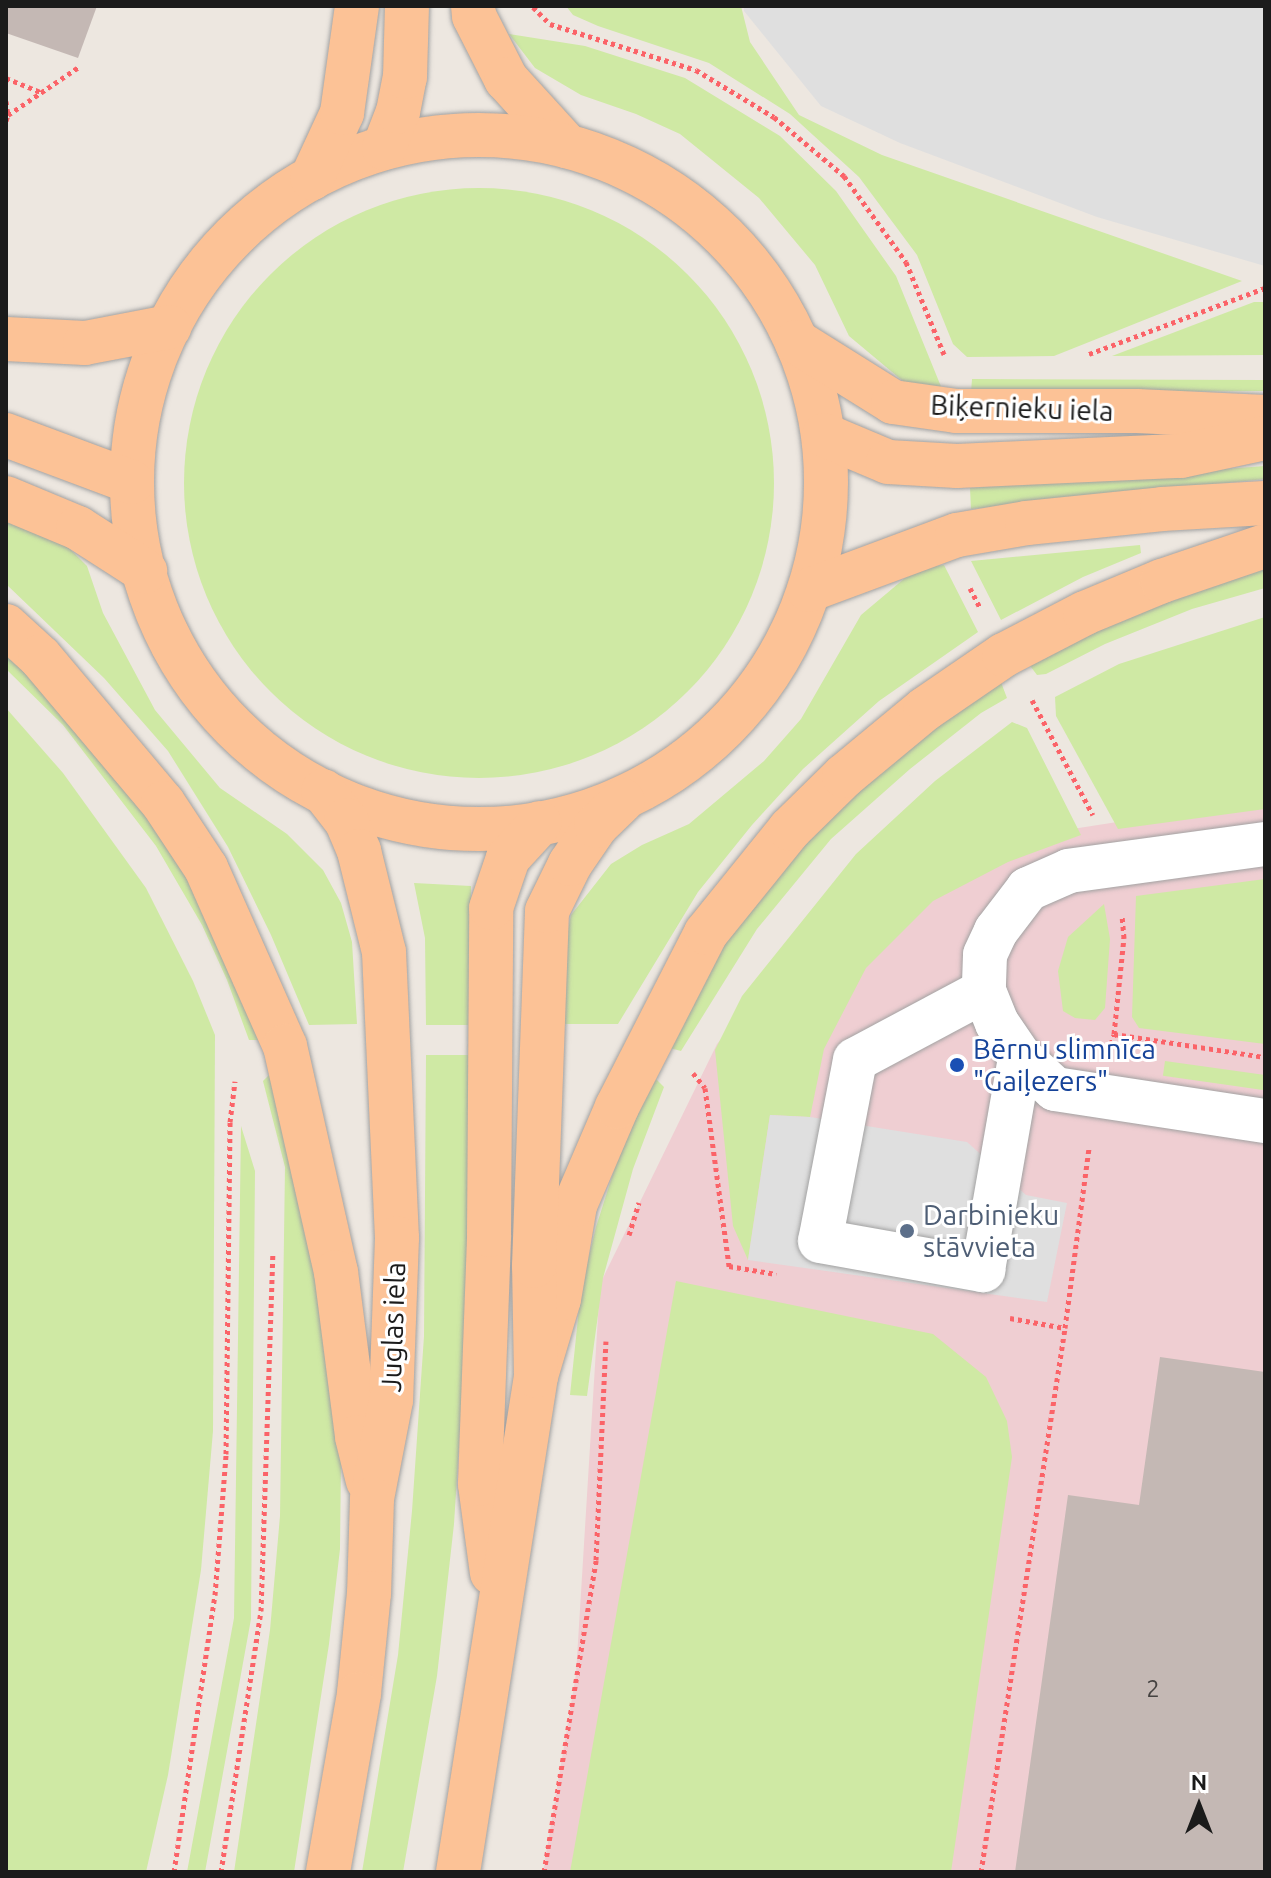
<!DOCTYPE html>
<html>
<head>
<meta charset="utf-8">
<style>
	body { margin:0 }
	#map { position:relative; width:1271px; height:1878px; overflow:hidden; background:#ede7e0; font-family:Ubuntu,sans-serif }
	div>[style] { position:absolute }
	[style*='--x'] { left:calc(var(--x)*1px); top:calc(var(--y)*1px); width:calc(var(--w)*1px); rotate:calc(var(--a)*1deg) }
	.commercial>* { inset:0; background:#efced2 }
	.grass>* { inset:0; background:#cfe9a4; transform-origin:0 0 }
	.round { border-radius:50% }
	.parking>* { inset:0; background:#dfdfdf }
	.building>* { inset:0; background:#c4b8b4 }
	.path>* { height:5px; margin-top:-2.5px; transform-origin:0; background:repeating-linear-gradient(90deg,#fb6368 0 4px,transparent 0 8px) }
	.roads { filter:drop-shadow(0 0 2px #a2a2a2) drop-shadow(0 0 2px #a2a2a2) }
	.minor>* { height:44px; margin:-22px; padding:0 22px; transform-origin:22px; border-radius:22px; background:#fff }
	.major>* { height:44px; margin:-22px; padding:0 22px; transform-origin:22px; border-radius:22px; background:#fcc296 }
	.major>.ring { margin:-22px; padding:0; box-sizing:content-box; background:none; border:44px solid #fcc296; border-radius:50% }
	.dots>* { width:22px; height:22px; translate:-50% -50%; box-sizing:border-box; border:4px solid #fff; border-radius:50% }
	span { translate:-50% -50%; white-space:nowrap; text-align:center; line-height:1.15; -webkit-text-stroke:6px #fff; paint-order:stroke }
	.number-label { font-size:24px; color:#454241 }
	.number-label span { -webkit-text-stroke-width:0 }
	.street-label { font-size:28px; color:#1b1b1b }
	.transit-label { font-size:28px; color:#164399 }
	.left { translate:0 -50%; text-align:left }
	.service-label { font-size:28px; color:#4e5e75 }
	.frame { position:absolute; inset:0; border:8px solid #1b1b1b; pointer-events:none }
	.north { position:absolute; left:1159px; top:1766px; width:80px; height:80px; -webkit-text-stroke:6px #fff; paint-order:stroke; rotate:0deg; font-size:22px; font-weight:700; line-height:32px; text-align:center; color:#1b1b1b }
	.north::after { content:''; display:block; margin:auto; width:28px; height:36px; background:#1b1b1b; clip-path:polygon(50% 0,100% 100%,50% 72%,0 100%) }
</style>
</head>
<body>
<div id="map">
	<div class="commercial">
		<div style="clip-path:polygon(1265px 799px,1265px 1872px,543px 1872px,576px 1674px,600px 1284px,717px 1044px,874px 860px)"></div>
	</div>
	<div class="grass">
		<div style="clip-path:polygon(566px 6px,741px 6px,750px 42px,799px 115px,882px 155px,1242px 281px,1054px 356px,967px 357px,953px 344px,917px 255px,859px 177px,790px 114px,709px 63px,598px 26px,573px 15px)"></div>
		<div style="clip-path:polygon(509px 34px,585px 46px,685px 78px,780px 136px,836px 191px,896px 276px,942px 389px,904px 382px,849px 336px,815px 265px,759px 198px,680px 134px,636px 114px,581px 95px,535px 68px)"></div>
		<div class="round" style="left:184px;top:188px;width:590px;height:590px"></div>
		<div style="clip-path:polygon(1254px 302px,1265px 302px,1265px 355px,1112px 356px)"></div>
		<div style="clip-path:polygon(972px 379px,1265px 380px,1265px 391px,971px 393px)"></div>
		<div style="clip-path:polygon(1265px 466px,1265px 479px,971px 509px,970px 488px)"></div>
		<div style="clip-path:polygon(6px 514px,57px 536px,87px 566px,103px 613px,155px 710px,220px 788px,287px 834px,323px 870px,341px 903px,352px 942px,357px 1024px,309px 1025px,271px 935px,228px 847px,168px 751px,104px 678px,6px 584px)"></div>
		<div style="clip-path:polygon(1140px 545px,1141px 553px,1083px 577px,1001px 620px,971px 561px)"></div>
		<div style="clip-path:polygon(944px 565px,978px 632px,879px 701px,803px 769px,752px 825px,698px 892px,618px 1024px,562px 1024px,563px 955px,571px 915px,611px 864px,642px 845px,689px 824px,764px 761px,801px 719px,861px 615px,905px 578px,925px 567px)"></div>
		<div style="clip-path:polygon(1265px 566px,1265px 588px,1192px 609px,1105px 644px,1046px 674px,1037px 675px,1028px 663px,1094px 629px)"></div>
		<div style="clip-path:polygon(1265px 617px,1265px 809px,1118px 829px,1056px 716px,1055px 697px,1119px 664px)"></div>
		<div style="clip-path:polygon(6px 648px,168px 833px,261px 1040px,249px 1040px,227px 980px,202px 925px,156px 846px,63px 725px,6px 669px)"></div>
		<div style="clip-path:polygon(999px 677px,1007px 698px,981px 713px,910px 769px,831px 839px,757px 929px,681px 1051px,666px 1047px,703px 972px,800px 844px,897px 752px)"></div>
		<div style="clip-path:polygon(6px 708px,63px 773px,146px 888px,193px 981px,215px 1035px,213px 1431px,201px 1570px,168px 1775px,146px 1872px,6px 1872px)"></div>
		<div style="clip-path:polygon(1012px 722px,1027px 728px,1081px 835px,1008px 862px,933px 901px,866px 968px,824px 1049px,810px 1117px,770px 1115px,748px 1260px,733px 1226px,715px 1050px,742px 996px,856px 854px,935px 781px)"></div>
		<div style="clip-path:polygon(1265px 879px,1265px 1044px,1139px 1028px,1132px 1017px,1136px 896px)"></div>
		<div style="clip-path:polygon(414px 883px,471px 886px,470px 1025px,426px 1025px,425px 938px)"></div>
		<div style="clip-path:polygon(1104px 904px,1110px 939px,1105px 1008px,1095px 1020px,1075px 1018px,1063px 1011px,1058px 971px,1068px 937px)"></div>
		<div style="clip-path:polygon(426px 1055px,470px 1055px,466px 1336px,454px 1524px,437px 1676px,403px 1872px,362px 1872px,398px 1655px,412px 1511px,424px 1336px)"></div>
		<div style="left:1165px;top:1061px;width:101px;height:15px;rotate:8deg"></div>
		<div style="clip-path:polygon(271px 1073px,305px 1191px,341px 1459px,340px 1549px,329px 1644px,294px 1872px,234px 1872px,270px 1630px,280px 1516px,285px 1167px,263px 1081px)"></div>
		<div style="clip-path:polygon(652px 1075px,664px 1087px,633px 1169px,603px 1278px,587px 1396px,570px 1395px,581px 1289px,596px 1227px,623px 1142px)"></div>
		<div style="clip-path:polygon(241px 1126px,255px 1171px,251px 1619px,205px 1872px,187px 1872px,234px 1618px)"></div>
		<div style="clip-path:polygon(676px 1281px,933px 1334px,986px 1377px,1007px 1421px,1012px 1457px,951px 1872px,570px 1872px)"></div>
	</div>
	<div class="parking">
		<div style="clip-path:polygon(744px 6px,1265px 6px,1265px 266px,1097px 217px,900px 143px,821px 106px,744px 11px)"></div>
		<div style="clip-path:polygon(770px 1115px,810px 1117px,967px 1142px,1026px 1195px,1067px 1203px,1047px 1302px,748px 1260px)"></div>
	</div>
	<div class="building">
		<div style="clip-path:polygon(6px 6px,97px 6px,78px 58px,6px 33px)"></div>
		<div style="clip-path:polygon(1160px 1357px,1265px 1372px,1265px 1872px,1015px 1872px,1068px 1495px,1139px 1505px)"></div>
	</div>
	<div class="path">
		<div style="--x:533;--y:7;--w:24;--a:45"></div>
		<div style="--x:550;--y:24;--w:153;--a:17.5"></div>
		<div style="--x:696;--y:70;--w:91;--a:31.1"></div>
		<div style="--x:774;--y:117;--w:92;--a:40.1"></div>
		<div style="--x:844;--y:176;--w:106;--a:54.2"></div>
		<div style="--x:906;--y:262;--w:100;--a:67.6"></div>
		<div style="--x:6;--y:78;--w:38;--a:22"></div>
		<div style="--x:6;--y:101;--w:14;--a:82"></div>
		<div style="--x:6;--y:121;--w:6;--a:-72"></div>
		<div style="--x:8;--y:115;--w:87;--a:-34.2"></div>
		<div style="--x:1089;--y:354;--w:188;--a:-20.6"></div>
		<div style="--x:970;--y:588;--w:22;--a:63"></div>
		<div style="--x:1032;--y:700;--w:130;--a:62.1"></div>
		<div style="--x:1114;--y:1034;--w:97;--a:-84.1"></div>
		<div style="--x:1124;--y:938;--w:22;--a:-95"></div>
		<div style="--x:1111;--y:1044;--w:10;--a:-73"></div>
		<div style="--x:1114;--y:1034;--w:153;--a:8.7"></div>
		<div style="--x:693;--y:1073;--w:19;--a:51"></div>
		<div style="--x:705;--y:1088;--w:180;--a:82.3"></div>
		<div style="--x:729;--y:1266;--w:48;--a:9.7"></div>
		<div style="--x:629;--y:1235;--w:34;--a:-73"></div>
		<div style="--x:1010;--y:1318;--w:56;--a:10.3"></div>
		<div style="--x:1065;--y:1328;--w:183;--a:-82.4"></div>
		<div style="--x:174;--y:1872;--w:280;--a:-81.6"></div>
		<div style="--x:215;--y:1595;--w:141;--a:-85.5"></div>
		<div style="--x:226;--y:1454;--w:332;--a:-89.3"></div>
		<div style="--x:230;--y:1122;--w:41;--a:-83"></div>
		<div style="--x:221;--y:1872;--w:264;--a:-81.3"></div>
		<div style="--x:261;--y:1611;--w:356;--a:-88.1"></div>
		<div style="--x:544;--y:1872;--w:316;--a:-80.5"></div>
		<div style="--x:596;--y:1560;--w:219;--a:-87.4"></div>
		<div style="--x:981;--y:1872;--w:550;--a:-81.22"></div>
	</div>
	<div class="roads">
		<div class="minor">
			<div style="--x:1265;--y:844;--w:198;--a:172.2"></div>
			<div style="--x:1069;--y:871;--w:45;--a:156.3"></div>
			<div style="--x:1028;--y:889;--w:53;--a:127.3"></div>
			<div style="--x:996;--y:931;--w:26;--a:115"></div>
			<div style="--x:985;--y:955;--w:36;--a:92"></div>
			<div style="--x:984;--y:991;--w:35;--a:68"></div>
			<div style="--x:997;--y:1023;--w:41;--a:55.9"></div>
			<div style="--x:1020;--y:1057;--w:47;--a:42.4"></div>
			<div style="--x:1055;--y:1089;--w:212;--a:8.7"></div>
			<div style="--x:984;--y:991;--w:146;--a:151.9"></div>
			<div style="--x:855;--y:1060;--w:184;--a:100.9"></div>
			<div style="--x:820;--y:1241;--w:166;--a:10.1"></div>
			<div style="--x:983;--y:1270;--w:216;--a:-80.1"></div>
		</div>
		<div class="major">
			<div style="--x:473;--y:6;--w:10;--a:84"></div>
			<div style="--x:474;--y:16;--w:71;--a:63.1"></div>
			<div style="--x:506;--y:79;--w:91;--a:47.7"></div>
			<div class="ring" style="left:132px;top:135px;width:650px;height:650px"></div>
			<div style="--x:384;--y:148;--w:39;--a:-69"></div>
			<div style="--x:398;--y:112;--w:36;--a:-79"></div>
			<div style="--x:405;--y:77;--w:71;--a:-88.4"></div>
			<div style="--x:312;--y:178;--w:72;--a:-65.2"></div>
			<div style="--x:342;--y:113;--w:108;--a:-82"></div>
			<div style="--x:6;--y:339;--w:79;--a:2.9"></div>
			<div style="--x:85;--y:343;--w:86;--a:-10.8"></div>
			<div style="--x:797;--y:342;--w:113;--a:32"></div>
			<div style="--x:893;--y:402;--w:64;--a:8.1"></div>
			<div style="--x:956;--y:411;--w:181;--a:0"></div>
			<div style="--x:1137;--y:411;--w:128;--a:2.7"></div>
			<div style="--x:6;--y:435;--w:134;--a:20.5"></div>
			<div style="--x:824;--y:435;--w:69;--a:22.9"></div>
			<div style="--x:888;--y:462;--w:69;--a:3.3"></div>
			<div style="--x:957;--y:466;--w:224;--a:-2.6"></div>
			<div style="--x:1181;--y:456;--w:86;--a:-12.1"></div>
			<div style="--x:6;--y:498;--w:78;--a:22.6"></div>
			<div style="--x:78;--y:528;--w:80;--a:32.7"></div>
			<div style="--x:809;--y:590;--w:158;--a:-20.4"></div>
			<div style="--x:957;--y:535;--w:71;--a:-9.7"></div>
			<div style="--x:1027;--y:523;--w:136;--a:-5.9"></div>
			<div style="--x:1162;--y:509;--w:103;--a:-3.3"></div>
			<div style="--x:6;--y:626;--w:46;--a:42.4"></div>
			<div style="--x:40;--y:657;--w:191;--a:49.9"></div>
			<div style="--x:163;--y:803;--w:78;--a:56.5"></div>
			<div style="--x:206;--y:868;--w:195;--a:66.1"></div>
			<div style="--x:285;--y:1046;--w:232;--a:77.3"></div>
			<div style="--x:336;--y:1272;--w:166;--a:82.7"></div>
			<div style="--x:357;--y:1437;--w:45;--a:76"></div>
			<div style="--x:323;--y:791;--w:37;--a:52"></div>
			<div style="--x:346;--y:820;--w:34;--a:67"></div>
			<div style="--x:359;--y:851;--w:104;--a:76.1"></div>
			<div style="--x:384;--y:952;--w:286;--a:87.4"></div>
			<div style="--x:397;--y:1238;--w:162;--a:92.1"></div>
			<div style="--x:391;--y:1400;--w:101;--a:100.9"></div>
			<div style="--x:372;--y:1499;--w:94;--a:91.8"></div>
			<div style="--x:369;--y:1593;--w:101;--a:95.7"></div>
			<div style="--x:359;--y:1694;--w:181;--a:99.9"></div>
			<div style="--x:536;--y:1376;--w:80;--a:-73.4"></div>
			<div style="--x:559;--y:1299;--w:95;--a:-80.3"></div>
			<div style="--x:575;--y:1205;--w:107;--a:-66.8"></div>
			<div style="--x:617;--y:1107;--w:195;--a:-62.9"></div>
			<div style="--x:706;--y:933;--w:134;--a:-51.1"></div>
			<div style="--x:790;--y:829;--w:76;--a:-44.5"></div>
			<div style="--x:844;--y:776;--w:105;--a:-39.6"></div>
			<div style="--x:925;--y:709;--w:96;--a:-34.4"></div>
			<div style="--x:1004;--y:655;--w:91;--a:-27.4"></div>
			<div style="--x:1085;--y:613;--w:83;--a:-22.6"></div>
			<div style="--x:1162;--y:581;--w:109;--a:-18.8"></div>
			<div style="--x:492;--y:1573;--w:90;--a:-97.7"></div>
			<div style="--x:480;--y:1484;--w:249;--a:-87.9"></div>
			<div style="--x:489;--y:1235;--w:327;--a:-89.6"></div>
			<div style="--x:491;--y:908;--w:53;--a:-71.2"></div>
			<div style="--x:508;--y:858;--w:47;--a:-47.6"></div>
			<div style="--x:458;--y:1872;--w:502;--a:-81.06"></div>
			<div style="--x:536;--y:1376;--w:110;--a:-91"></div>
			<div style="--x:534;--y:1266;--w:355;--a:-87.9"></div>
			<div style="--x:547;--y:911;--w:52;--a:-63.9"></div>
			<div style="--x:570;--y:864;--w:46;--a:-55.6"></div>
			<div style="--x:596;--y:826;--w:37;--a:-44"></div>
		</div>
	</div>
	<div class="dots">
		<div style="left:957px;top:1065px;background:#1a4fb4"></div>
		<div style="left:907px;top:1231px;background:#5c6f8a"></div>
	</div>
	<div class="number-label">
		<span style="left:1153px;top:1689px">2</span>
	</div>
	<div class="street-label">
		<span style="left:1022px;top:408px;rotate:2deg">Biķernieku iela</span>
		<span style="left:393px;top:1327px;rotate:-88deg">Juglas iela</span>
	</div>
	<div class="transit-label">
		<span class="left" style="left:973px;top:1065px">Bērnu slimnīca<br>"Gaiļezers"</span>
	</div>
	<div class="service-label">
		<span class="left" style="left:923px;top:1231px">Darbinieku<br>stāvvieta</span>
	</div>
	<div class="frame"></div>
	<div class="north">N</div>
</div>
</body>
</html>
